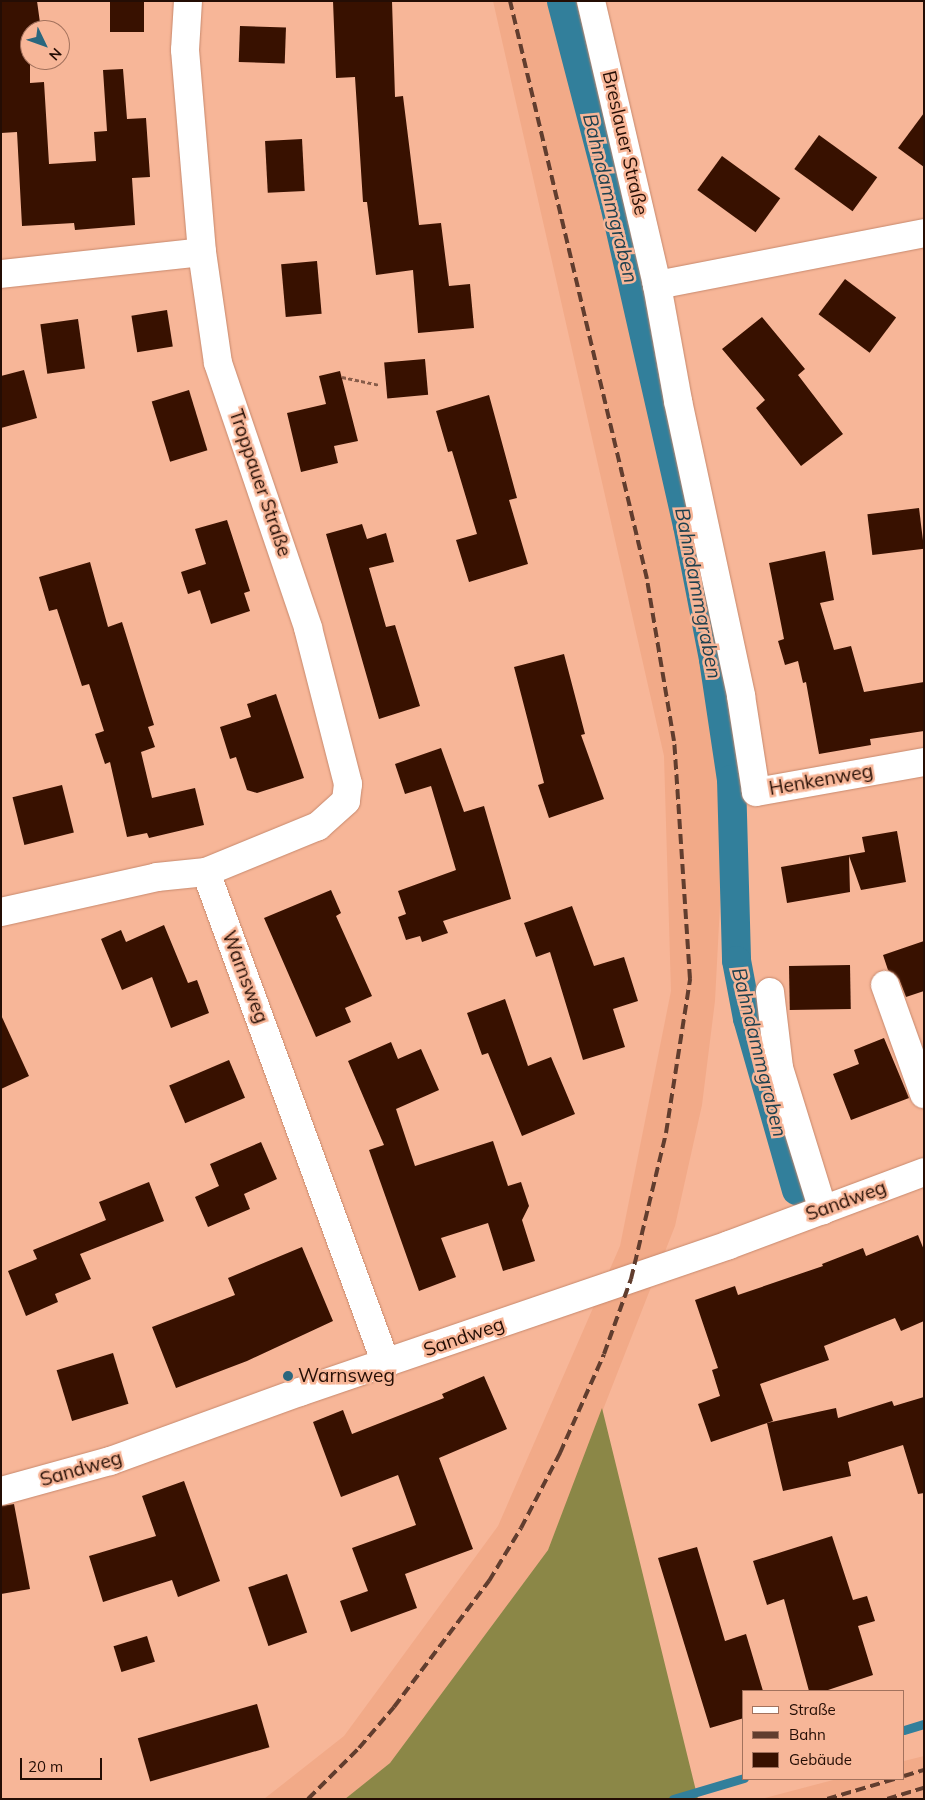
<!DOCTYPE html>
<html>
<head>
<meta charset="utf-8">
<style>
	body { margin:0 }
	#map { position:relative; width:925px; height:1800px; overflow:hidden; background:#f7b698; font-family:Mulish,sans-serif }
	div>[style] { position:absolute }
	[style*='--x'] { left:calc(var(--x)*1px); top:calc(var(--y)*1px); width:calc(var(--w)*1px); rotate:calc(var(--a)*1deg) }
	.built>* { inset:0; background:#f2aa88 }
	.forest>* { inset:0; background:#8b8747 }
	.stream>* { height:9px; margin:-4.5px; padding:0 4.5px; transform-origin:4.5px; border-radius:4.5px; background:#327f9b }
	.canal>* { height:29px; margin:-14.5px; padding:0 14.5px; transform-origin:14.5px; border-radius:14.5px; background:#327f9b }
	.building>* { inset:0; background:#381100; transform-origin:0 0 }
	.path>* { height:3px; margin-top:-1.5px; transform-origin:0; background:repeating-linear-gradient(90deg,#875c49 0 4px,transparent 0 6.5px) }
	.roads { filter:drop-shadow(0 0 1px #c7896d) drop-shadow(0 0 1px #c7896d) }
	.minor>* { height:28px; margin:-14px; padding:0 14px; transform-origin:14px; border-radius:14px; background:#fff }
	.rail>* { height:4px; margin-top:-2px; transform-origin:0; background:repeating-linear-gradient(90deg,#613d2e 0 10px,transparent 0 15px) }
	.dots>* { width:14px; height:14px; translate:-50% -50%; box-sizing:border-box; border:2px solid #f7b698; border-radius:50% }
	span { translate:-50% -50%; white-space:nowrap; text-align:center; line-height:1.15; -webkit-text-stroke:5px #f7b698; paint-order:stroke }
	.street-label { font-size:19px; color:#240d04 }
	.poi-label { font-size:19px; color:#240d04 }
	.left { translate:0 -50%; text-align:left }
	.water-label { font-size:20px; color:#1e404e; font-style:italic }
	.frame { position:absolute; inset:0; border:2px solid #240d04; pointer-events:none }
	.legend { position:absolute; left:742px; top:1690px; width:162px; height:90px; box-sizing:border-box; background:#f7b698; border:1px solid #a3725d; margin:0; padding:6px 9px; list-style:none; font-size:15px; color:#240d04 }
	.legend li { display:flex; align-items:center; gap:10px; height:25px }
	.legend b { width:25px; border:1px solid #a3725d }
	.north { position:absolute; left:20px; top:20px; width:50px; height:50px; box-sizing:border-box; background:#f7b698; border:1px solid #a3725d; border-radius:50%; rotate:132deg; font-size:14px; font-weight:700; line-height:20px; text-align:center; color:#240d04 }
	.north::after { content:''; display:block; margin:auto; width:18px; height:22px; background:#2a677e; clip-path:polygon(50% 0,100% 100%,50% 72%,0 100%) }
	.scale { position:absolute; left:20px; top:1758px; width:82px; height:22px; box-sizing:border-box; border:2px solid #240d04; border-top:0; padding-left:6px; font-size:15px; line-height:18px; white-space:nowrap; color:#240d04; -webkit-text-stroke:4px #f7b698; paint-order:stroke }
</style>
</head>
<body>
<div id="map">
	<div class="built">
		<div style="clip-path:polygon(493px 1px,547px 1px,655px 410px,718px 694px,723px 847px,715px 1001px,702px 1105px,675px 1226px,548px 1550px,390px 1763px,345px 1799px,264px 1799px,344px 1736px,498px 1526px,620px 1246px,671px 991px,664px 756px)"></div>
		<div style="clip-path:polygon(924px 1756px,924px 1799px,761px 1799px,837px 1779px,904px 1779px,904px 1761px)"></div>
	</div>
	<div class="forest">
		<div style="clip-path:polygon(602px 1408px,698px 1799px,345px 1799px,390px 1763px,548px 1550px)"></div>
	</div>
	<div class="stream">
		<div style="--x:904;--y:1730;--w:21;--a:-17"></div>
		<div style="--x:673;--y:1799;--w:74;--a:-16.5"></div>
	</div>
	<div class="canal">
		<div style="--x:561;--y:1;--w:210;--a:75.4"></div>
		<div style="--x:614;--y:204;--w:329;--a:77.2"></div>
		<div style="--x:687;--y:525;--w:136;--a:79"></div>
		<div style="--x:713;--y:659;--w:121;--a:81.5"></div>
		<div style="--x:731;--y:779;--w:181;--a:88.4"></div>
		<div style="--x:736;--y:960;--w:59;--a:79.3"></div>
		<div style="--x:747;--y:1018;--w:179;--a:74.1"></div>
	</div>
	<div class="building">
		<div style="clip-path:polygon(1px 1px,37px 1px,41px 30px,30px 30px,30px 83px,44px 82px,49px 164px,96px 161px,94px 132px,107px 131px,103px 70px,123px 69px,127px 119px,146px 118px,150px 177px,132px 178px,135px 225px,75px 230px,74px 223px,22px 226px,17px 132px,1px 133px)"></div>
		<div style="left:110px;top:1px;width:34px;height:31px"></div>
		<div style="clip-path:polygon(333px 1px,392px 1px,395px 97px,403px 96px,419px 225px,441px 223px,449px 286px,470px 284px,474px 328px,418px 333px,413px 270px,376px 275px,367px 202px,363px 202px,355px 77px,336px 78px)"></div>
		<div style="left:240px;top:26px;width:46px;height:36px;rotate:2deg"></div>
		<div style="clip-path:polygon(924px 113px,924px 167px,898px 148px)"></div>
		<div style="left:819px;top:135px;width:72px;height:42px;rotate:36deg"></div>
		<div style="left:302px;top:139px;width:52px;height:37px;rotate:87deg"></div>
		<div style="left:722px;top:156px;width:72px;height:42px;rotate:36deg"></div>
		<div style="left:317px;top:261px;width:53px;height:36px;rotate:85deg"></div>
		<div style="left:845px;top:279px;width:64px;height:44px;rotate:37deg"></div>
		<div style="left:167px;top:310px;width:37px;height:36px;rotate:81deg"></div>
		<div style="clip-path:polygon(762px 317px,805px 369px,798px 375px,843px 434px,801px 466px,756px 408px,765px 400px,722px 349px)"></div>
		<div style="left:78px;top:319px;width:50px;height:38px;rotate:82deg"></div>
		<div style="left:425px;top:359px;width:36px;height:41px;rotate:85deg"></div>
		<div style="clip-path:polygon(24px 370px,37px 418px,1px 428px,1px 376px)"></div>
		<div style="clip-path:polygon(340px 371px,358px 441px,334px 446px,338px 463px,301px 472px,287px 413px,326px 404px,319px 376px)"></div>
		<div style="left:189px;top:390px;width:63px;height:39px;rotate:73deg"></div>
		<div style="clip-path:polygon(489px 395px,517px 498px,509px 500px,528px 564px,469px 582px,456px 540px,477px 534px,452px 451px,448px 452px,436px 411px)"></div>
		<div style="left:919px;top:508px;width:41px;height:52px;rotate:83deg"></div>
		<div style="clip-path:polygon(227px 520px,250px 591px,244px 593px,250px 611px,211px 624px,200px 590px,188px 594px,181px 572px,206px 564px,195px 529px)"></div>
		<div style="clip-path:polygon(362px 524px,367px 539px,386px 533px,394px 562px,369px 568px,386px 627px,395px 625px,420px 706px,379px 719px,326px 534px)"></div>
		<div style="clip-path:polygon(825px 551px,834px 600px,820px 603px,834px 650px,851px 646px,864px 692px,924px 682px,924px 731px,870px 739px,871px 745px,819px 754px,806px 682px,803px 683px,798px 661px,785px 665px,778px 641px,784px 639px,769px 563px)"></div>
		<div style="clip-path:polygon(90px 562px,108px 627px,122px 622px,154px 725px,148px 727px,155px 747px,141px 752px,152px 798px,195px 788px,204px 825px,149px 838px,147px 833px,127px 837px,110px 762px,105px 764px,95px 734px,104px 731px,89px 684px,82px 686px,57px 609px,49px 611px,39px 577px)"></div>
		<div style="clip-path:polygon(564px 654px,585px 734px,581px 735px,604px 799px,549px 818px,538px 785px,544px 783px,514px 667px)"></div>
		<div style="clip-path:polygon(276px 694px,304px 778px,257px 793px,247px 790px,236px 757px,230px 759px,220px 727px,251px 717px,247px 704px)"></div>
		<div style="clip-path:polygon(441px 748px,464px 812px,484px 806px,511px 899px,443px 921px,448px 933px,422px 942px,420px 936px,406px 940px,398px 917px,406px 914px,398px 891px,456px 870px,431px 786px,405px 794px,395px 764px)"></div>
		<div style="left:62px;top:785px;width:49px;height:51px;rotate:76deg"></div>
		<div style="clip-path:polygon(897px 831px,906px 882px,861px 890px,849px 856px,850px 892px,787px 903px,781px 867px,865px 852px,862px 837px)"></div>
		<div style="clip-path:polygon(331px 890px,341px 913px,336px 916px,372px 996px,345px 1008px,351px 1022px,316px 1037px,264px 918px)"></div>
		<div style="clip-path:polygon(572px 906px,594px 966px,624px 957px,638px 1001px,613px 1009px,625px 1047px,583px 1060px,550px 952px,536px 957px,524px 923px)"></div>
		<div style="clip-path:polygon(164px 925px,188px 983px,197px 980px,209px 1013px,171px 1028px,152px 977px,122px 990px,101px 939px,121px 930px,126px 942px)"></div>
		<div style="clip-path:polygon(924px 941px,924px 991px,906px 997px,899px 979px,888px 970px,883px 955px)"></div>
		<div style="left:850px;top:965px;width:44px;height:61px;rotate:89deg"></div>
		<div style="clip-path:polygon(505px 999px,528px 1066px,551px 1057px,575px 1114px,522px 1136px,488px 1053px,482px 1055px,467px 1013px)"></div>
		<div style="clip-path:polygon(1px 1015px,29px 1076px,1px 1089px)"></div>
		<div style="clip-path:polygon(884px 1038px,909px 1098px,851px 1120px,833px 1074px,859px 1064px,854px 1050px)"></div>
		<div style="clip-path:polygon(391px 1042px,398px 1059px,421px 1049px,439px 1090px,396px 1109px,415px 1166px,493px 1141px,508px 1186px,521px 1182px,529px 1206px,522px 1220px,535px 1261px,503px 1271px,488px 1223px,441px 1238px,456px 1277px,419px 1291px,369px 1150px,384px 1145px,348px 1061px)"></div>
		<div style="left:229px;top:1060px;width:41px;height:65px;rotate:67deg"></div>
		<div style="clip-path:polygon(261px 1142px,277px 1179px,244px 1194px,250px 1209px,208px 1227px,195px 1197px,219px 1186px,210px 1164px)"></div>
		<div style="clip-path:polygon(149px 1182px,164px 1221px,80px 1254px,91px 1279px,55px 1294px,58px 1302px,26px 1316px,8px 1271px,37px 1259px,33px 1250px,106px 1220px,99px 1202px)"></div>
		<div style="clip-path:polygon(918px 1235px,924px 1250px,924px 1321px,901px 1331px,895px 1318px,824px 1346px,829px 1360px,760px 1384px,773px 1421px,711px 1442px,698px 1404px,720px 1396px,712px 1370px,718px 1368px,695px 1300px,735px 1286px,738px 1295px,823px 1266px,822px 1264px,863px 1248px,866px 1256px)"></div>
		<div style="clip-path:polygon(302px 1247px,333px 1321px,247px 1361px,176px 1388px,152px 1327px,235px 1295px,228px 1278px)"></div>
		<div style="left:113px;top:1353px;width:53px;height:59px;rotate:73deg"></div>
		<div style="clip-path:polygon(484px 1376px,507px 1429px,439px 1458px,473px 1549px,405px 1574px,417px 1608px,351px 1632px,340px 1601px,368px 1591px,352px 1548px,416px 1525px,398px 1475px,341px 1497px,313px 1422px,343px 1410px,352px 1434px,444px 1398px,442px 1394px)"></div>
		<div style="clip-path:polygon(924px 1397px,924px 1493px,918px 1494px,903px 1445px,848px 1462px,851px 1476px,783px 1491px,767px 1423px,836px 1408px,838px 1418px,892px 1401px,894px 1406px)"></div>
		<div style="clip-path:polygon(184px 1481px,220px 1581px,178px 1597px,172px 1580px,103px 1602px,89px 1556px,156px 1536px,142px 1496px)"></div>
		<div style="clip-path:polygon(14px 1504px,30px 1589px,1px 1594px,1px 1506px)"></div>
		<div style="clip-path:polygon(832px 1536px,853px 1600px,867px 1596px,875px 1621px,858px 1626px,873px 1675px,825px 1691px,809px 1691px,784px 1599px,767px 1605px,753px 1561px)"></div>
		<div style="clip-path:polygon(697px 1547px,725px 1641px,746px 1634px,763px 1691px,744px 1691px,744px 1718px,710px 1728px,658px 1558px)"></div>
		<div style="left:287px;top:1574px;width:62px;height:41px;rotate:71deg"></div>
		<div style="left:147px;top:1636px;width:27px;height:35px;rotate:73deg"></div>
		<div style="left:257px;top:1704px;width:45px;height:124px;rotate:74deg"></div>
	</div>
	<div class="path">
		<div style="--x:342;--y:377;--w:38;--a:12"></div>
	</div>
	<div class="roads">
		<div class="minor">
			<div style="--x:188;--y:1;--w:49;--a:93.5"></div>
			<div style="--x:185;--y:50;--w:203;--a:85.2"></div>
			<div style="--x:202;--y:252;--w:112;--a:81.8"></div>
			<div style="--x:218;--y:363;--w:280;--a:71.2"></div>
			<div style="--x:308;--y:628;--w:161;--a:75.6"></div>
			<div style="--x:348;--y:784;--w:17;--a:97"></div>
			<div style="--x:346;--y:801;--w:38;--a:138"></div>
			<div style="--x:318;--y:826;--w:121;--a:157.7"></div>
			<div style="--x:591;--y:1;--w:292;--a:76.9"></div>
			<div style="--x:657;--y:285;--w:118;--a:79.7"></div>
			<div style="--x:678;--y:401;--w:302;--a:77.9"></div>
			<div style="--x:741;--y:696;--w:97;--a:81.1"></div>
			<div style="--x:756;--y:792;--w:171;--a:-10.1"></div>
			<div style="--x:1;--y:274;--w:202;--a:-6.2"></div>
			<div style="--x:657;--y:285;--w:272;--a:-11"></div>
			<div style="--x:1;--y:912;--w:160;--a:-12.6"></div>
			<div style="--x:157;--y:877;--w:49;--a:-5.8"></div>
			<div style="--x:206;--y:872;--w:524;--a:69.9"></div>
			<div style="--x:885;--y:985;--w:116;--a:70.3"></div>
			<div style="--x:770;--y:992;--w:77;--a:83.2"></div>
			<div style="--x:779;--y:1068;--w:149;--a:72.8"></div>
			<div style="--x:1;--y:1491;--w:113;--a:-15.4"></div>
			<div style="--x:110;--y:1461;--w:202;--a:-20"></div>
			<div style="--x:300;--y:1392;--w:453;--a:-18.9"></div>
			<div style="--x:729;--y:1245;--w:208;--a:-20.5"></div>
		</div>
	</div>
	<div class="rail">
		<div style="--x:904;--y:1776;--w:21;--a:-17"></div>
		<div style="--x:308;--y:1799;--w:72;--a:-45"></div>
		<div style="--x:359;--y:1748;--w:54;--a:-49.5"></div>
		<div style="--x:394;--y:1707;--w:158;--a:-53"></div>
		<div style="--x:489;--y:1581;--w:62;--a:-58.9"></div>
		<div style="--x:521;--y:1528;--w:85;--a:-62.5"></div>
		<div style="--x:560;--y:1453;--w:108;--a:-66"></div>
		<div style="--x:604;--y:1354;--w:80;--a:-70.2"></div>
		<div style="--x:631;--y:1279;--w:150;--a:-76.5"></div>
		<div style="--x:666;--y:1133;--w:156;--a:-81.1"></div>
		<div style="--x:690;--y:979;--w:239;--a:-93.8"></div>
		<div style="--x:674;--y:741;--w:164;--a:-99.5"></div>
		<div style="--x:647;--y:579;--w:594;--a:-103.33"></div>
		<div style="--x:827;--y:1799;--w:71;--a:-16.4"></div>
		<div style="--x:887;--y:1799;--w:39;--a:-17"></div>
	</div>
	<div class="dots">
		<div style="left:288px;top:1376px;background:#2a677e"></div>
	</div>
	<div class="street-label">
		<span style="left:625px;top:143px;rotate:77deg">Breslauer Straße</span>
		<span style="left:260px;top:483px;rotate:71deg">Troppauer Straße</span>
		<span style="left:821px;top:780px;rotate:-10deg">Henkenweg</span>
		<span style="left:245px;top:977px;rotate:69deg">Warnsweg</span>
		<span style="left:846px;top:1201px;rotate:-20deg">Sandweg</span>
		<span style="left:464px;top:1337px;rotate:-19deg">Sandweg</span>
		<span style="left:81px;top:1469px;rotate:-16deg">Sandweg</span>
	</div>
	<div class="poi-label">
		<span class="left" style="left:298px;top:1376px">Warnsweg</span>
	</div>
	<div class="water-label">
		<span style="left:611px;top:198px;rotate:76deg">Bahndammgraben</span>
		<span style="left:699px;top:593px;rotate:79deg">Bahndammgraben</span>
		<span style="left:760px;top:1052px;rotate:76deg">Bahndammgraben</span>
	</div>
	<div class="frame"></div>
	<ul class="legend">
	<li><b style="height:6px;background:#fff"></b>Straße</li>
	<li><b style="height:6px;background:#613d2e"></b>Bahn</li>
	<li><b style="height:14px;background:#381100"></b>Gebäude</li>
	</ul>
	<div class="north">N</div>
	<div class="scale">20 m</div>
</div>
</body>
</html>
